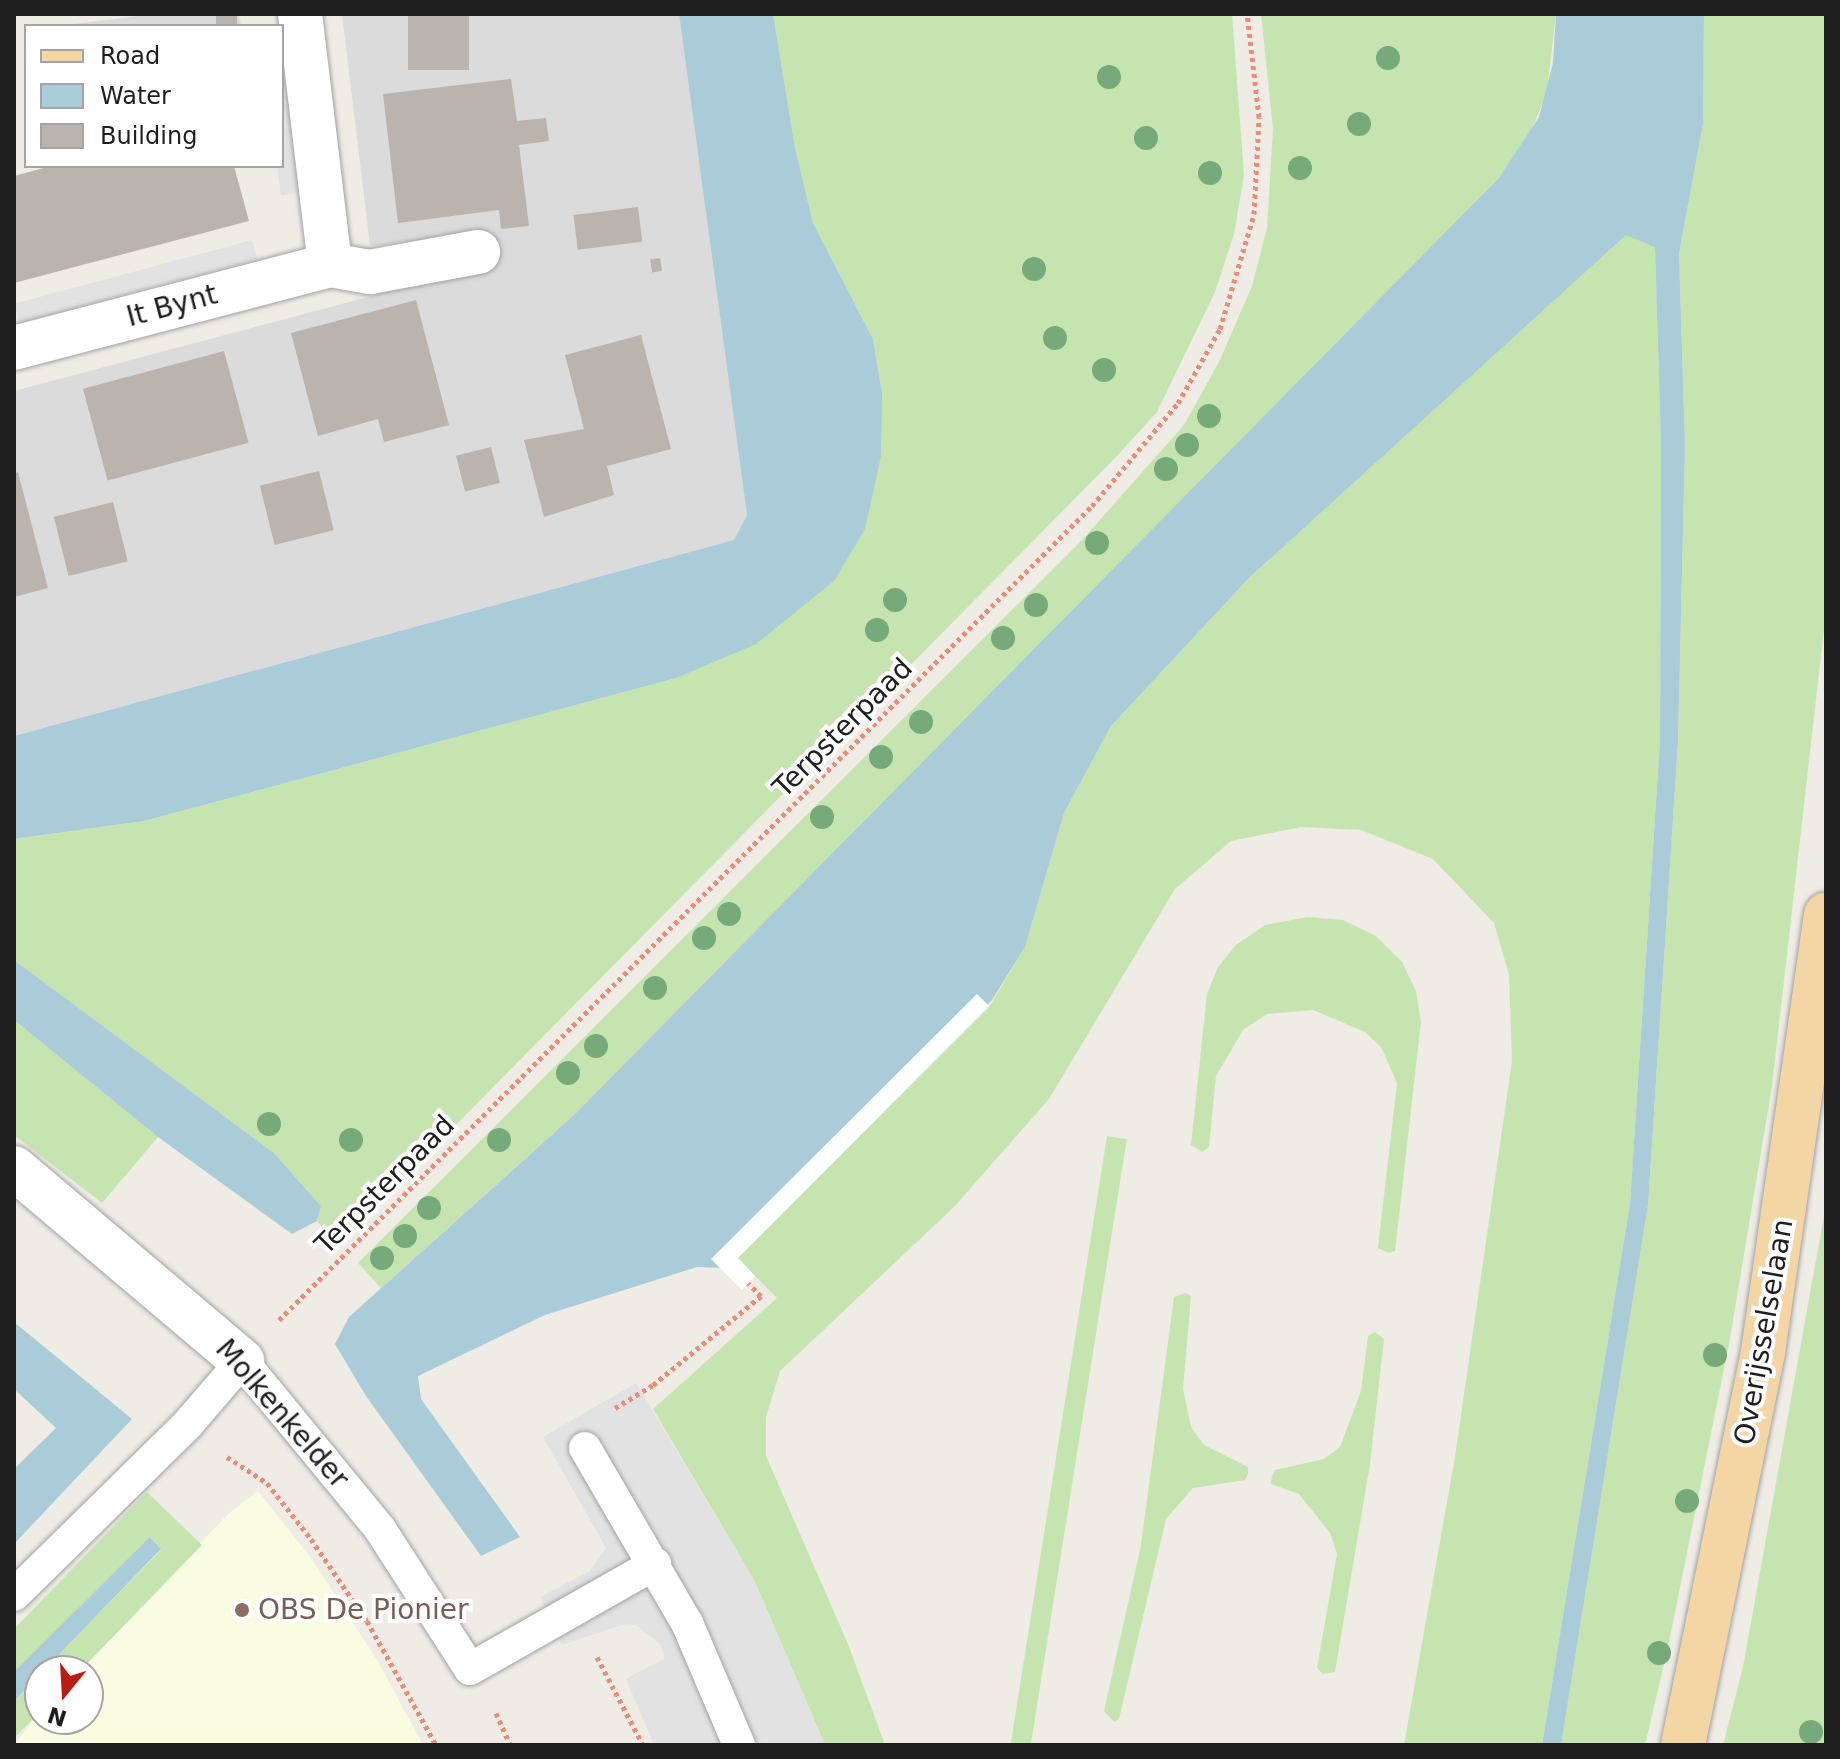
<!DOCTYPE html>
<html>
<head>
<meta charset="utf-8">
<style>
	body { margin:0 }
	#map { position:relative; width:1840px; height:1759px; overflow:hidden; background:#eeece5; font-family:"DejaVu Sans",sans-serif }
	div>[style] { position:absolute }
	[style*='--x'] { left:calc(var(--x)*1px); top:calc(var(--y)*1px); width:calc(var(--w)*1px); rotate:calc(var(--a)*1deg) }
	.residential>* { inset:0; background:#dcdbdb }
	.education>* { inset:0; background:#fafce1 }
	.grass>* { inset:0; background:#c6e4b0; transform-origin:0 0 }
	.parking>* { inset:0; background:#e2e2e2; transform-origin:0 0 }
	.water>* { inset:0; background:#aacbd8 }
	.pier>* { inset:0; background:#fff }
	.building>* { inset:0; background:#bbb4ae; transform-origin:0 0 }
	.path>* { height:5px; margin-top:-2.5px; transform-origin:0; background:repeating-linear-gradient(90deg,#ee8a77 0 4px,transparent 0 8px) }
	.roads { filter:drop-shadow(0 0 2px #a2a2a2) drop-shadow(0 0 2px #a2a2a2) }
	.lane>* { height:32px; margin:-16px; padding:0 16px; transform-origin:16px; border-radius:16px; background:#fff }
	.street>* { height:44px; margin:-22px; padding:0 22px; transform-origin:22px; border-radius:22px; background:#fff }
	.primary>* { height:44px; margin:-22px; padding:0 22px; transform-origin:22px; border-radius:22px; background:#f4d6a5 }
	.trees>* { width:24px; height:24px; margin:-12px; border-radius:50%; background:#77aa7a }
	.dots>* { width:22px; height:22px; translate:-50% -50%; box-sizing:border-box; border:4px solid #fff; border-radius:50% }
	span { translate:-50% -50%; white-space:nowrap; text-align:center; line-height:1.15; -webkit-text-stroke:8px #fff; paint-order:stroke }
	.street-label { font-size:28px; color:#1e1e1e }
	.education-label { font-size:28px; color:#785e54 }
	.left { translate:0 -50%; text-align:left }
	.frame { position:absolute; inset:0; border:16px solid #1e1e1e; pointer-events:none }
	.legend { position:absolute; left:24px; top:24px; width:260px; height:144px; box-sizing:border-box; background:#fff; border:2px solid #a5a5a5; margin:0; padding:10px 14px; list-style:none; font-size:24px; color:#1e1e1e }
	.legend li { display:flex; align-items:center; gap:16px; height:40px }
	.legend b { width:40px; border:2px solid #a5a5a5 }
	.north { position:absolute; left:24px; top:1655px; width:80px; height:80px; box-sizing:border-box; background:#fff; border:2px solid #a5a5a5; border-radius:50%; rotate:198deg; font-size:22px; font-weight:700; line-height:32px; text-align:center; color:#1e1e1e }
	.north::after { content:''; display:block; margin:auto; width:28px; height:36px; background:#bb1c12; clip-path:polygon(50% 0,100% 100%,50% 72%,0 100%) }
</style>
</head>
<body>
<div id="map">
	<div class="residential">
		<div style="clip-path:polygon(156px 14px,239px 14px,241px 26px,57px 26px)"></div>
		<div style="clip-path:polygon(342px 14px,679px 14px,747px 515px,734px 540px,14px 736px,14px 391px,496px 263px,491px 231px,370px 246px)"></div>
	</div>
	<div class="education">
		<div style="clip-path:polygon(258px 1491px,311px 1558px,379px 1663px,423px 1745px,14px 1745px,40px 1712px,40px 1719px,88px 1719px,88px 1671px,80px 1671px,227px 1515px)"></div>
	</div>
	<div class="grass">
		<div style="clip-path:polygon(773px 14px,1232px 14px,1244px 175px,1234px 234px,1215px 292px,1157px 412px,1117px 456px,337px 1245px,317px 1221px,321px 1206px,274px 1153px,14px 960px,14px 839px,144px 821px,676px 678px,882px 393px,873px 339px,813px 223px,795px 148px)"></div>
		<div style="clip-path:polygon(1261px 14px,1556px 14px,1547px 92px,1525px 146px,1499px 178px,1341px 343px,575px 1114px,381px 1288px,358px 1263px,1083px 539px,1184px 425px,1219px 362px,1252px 286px,1267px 228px,1273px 129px)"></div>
		<div style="clip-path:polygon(1704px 14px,1826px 14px,1826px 612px,1772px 1086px,1729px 1344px,1668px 1647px,1645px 1745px,1561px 1745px,1648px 1205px,1678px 742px,1685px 444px,1679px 254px,1703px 124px)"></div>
		<div style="clip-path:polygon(1626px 234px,1655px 246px,1661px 446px,1660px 741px,1630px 1204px,1542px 1745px,1404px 1745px,1455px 1457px,1512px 1061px,1509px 975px,1494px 923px,1433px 859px,1361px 830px,1301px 827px,1231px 841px,1175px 889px,1049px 1099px,954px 1207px,780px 1371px,766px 1417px,766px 1456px,848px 1644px,885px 1745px,825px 1745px,754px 1580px,653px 1409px,777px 1298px,737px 1258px,989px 1007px,1025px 947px,1064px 813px,1111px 726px,1249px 578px)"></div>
		<div style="clip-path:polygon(1308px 917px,1343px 920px,1376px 936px,1402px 962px,1416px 991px,1421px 1022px,1395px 1251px,1389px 1253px,1378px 1248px,1397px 1083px,1381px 1047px,1365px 1032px,1313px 1010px,1267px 1014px,1243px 1030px,1216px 1076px,1209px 1147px,1202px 1152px,1191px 1145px,1207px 994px,1218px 967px,1236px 945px,1265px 925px)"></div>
		<div style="clip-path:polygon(14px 1020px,158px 1137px,102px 1203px,14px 1135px)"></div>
		<div style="left:1107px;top:1136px;width:20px;height:618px;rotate:9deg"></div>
		<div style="clip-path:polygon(1826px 1204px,1826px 1745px,1723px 1745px,1743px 1667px)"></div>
		<div style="clip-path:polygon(1186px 1293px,1191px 1296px,1183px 1389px,1191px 1427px,1204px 1445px,1248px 1467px,1248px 1474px,1245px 1480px,1193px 1488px,1166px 1519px,1119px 1719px,1114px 1722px,1104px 1711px,1141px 1545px,1174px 1297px)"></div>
		<div style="clip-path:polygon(1375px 1332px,1384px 1339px,1370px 1464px,1335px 1672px,1323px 1674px,1317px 1668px,1337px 1554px,1330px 1533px,1299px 1494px,1271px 1484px,1272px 1476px,1275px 1470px,1324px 1459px,1340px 1447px,1361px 1391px,1368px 1336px)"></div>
		<div style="clip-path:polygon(147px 1492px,202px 1545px,80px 1671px,43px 1671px,161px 1550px,151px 1537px,14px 1672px,14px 1629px)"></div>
		<div style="clip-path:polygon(40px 1675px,40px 1712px,14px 1738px,14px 1701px)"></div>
	</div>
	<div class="parking">
		<div style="clip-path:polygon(282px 46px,299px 193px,281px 195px,277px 166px,282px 166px)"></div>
		<div style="left:252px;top:240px;width:20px;height:246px;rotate:75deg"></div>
		<div style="clip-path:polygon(636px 1383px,754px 1580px,825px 1745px,654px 1745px,626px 1679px,665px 1658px,660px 1644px,636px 1625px,625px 1624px,562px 1645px,540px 1597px,590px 1571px,606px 1548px,543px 1437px)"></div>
	</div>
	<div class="water">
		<div style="clip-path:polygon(679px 14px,773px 14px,795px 148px,813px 223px,873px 339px,882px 393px,881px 456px,865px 529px,834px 581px,756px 644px,676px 678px,144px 821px,14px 839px,14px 736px,734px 540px,747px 515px)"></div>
		<div style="clip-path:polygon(1556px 14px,1704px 14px,1703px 124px,1679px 254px,1685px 444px,1678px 742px,1648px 1205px,1561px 1745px,1542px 1745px,1630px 1204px,1660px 741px,1661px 446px,1655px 247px,1626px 235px,1249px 578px,1111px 726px,1064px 813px,1025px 947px,992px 1000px,724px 1268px,697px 1267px,545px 1315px,418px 1376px,421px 1399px,520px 1537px,481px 1556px,366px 1396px,335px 1344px,349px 1317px,575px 1114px,1499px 178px,1539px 117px,1553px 63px)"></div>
		<div style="clip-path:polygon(14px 960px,274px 1153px,321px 1206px,317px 1221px,292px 1234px,158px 1137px,14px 1020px)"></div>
		<div style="clip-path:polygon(14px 1322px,132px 1419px,14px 1544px,14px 1469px,56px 1428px,14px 1389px)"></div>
		<div style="clip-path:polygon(150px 1537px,161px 1549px,14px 1701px,14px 1672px)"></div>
	</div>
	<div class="pier">
		<div style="clip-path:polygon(977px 994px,989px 1006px,738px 1258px,755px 1276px,742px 1290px,711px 1259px)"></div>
	</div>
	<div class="building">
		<div style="left:216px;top:14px;width:21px;height:12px"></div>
		<div style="left:408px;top:14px;width:61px;height:56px"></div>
		<div style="clip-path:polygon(511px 79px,517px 121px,546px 118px,549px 141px,519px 145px,529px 226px,501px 229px,499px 210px,398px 223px,383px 94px)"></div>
		<div style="clip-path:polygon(51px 166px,234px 166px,249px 221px,14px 283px,14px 176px)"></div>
		<div style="left:638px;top:207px;width:35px;height:65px;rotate:83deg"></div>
		<div style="left:660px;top:258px;width:13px;height:10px;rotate:81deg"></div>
		<div style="clip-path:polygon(416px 300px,449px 425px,384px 442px,378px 419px,318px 436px,291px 333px)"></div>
		<div style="clip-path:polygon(641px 335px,671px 449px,607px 466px,614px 495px,544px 517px,524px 440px,584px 429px,565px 355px)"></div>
		<div style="left:224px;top:351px;width:95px;height:146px;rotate:75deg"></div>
		<div style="left:491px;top:447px;width:37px;height:36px;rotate:76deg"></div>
		<div style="left:319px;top:471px;width:61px;height:61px;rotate:76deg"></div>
		<div style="clip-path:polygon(18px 472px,48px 588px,14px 597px,14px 474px)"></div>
		<div style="left:113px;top:502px;width:61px;height:61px;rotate:76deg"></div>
	</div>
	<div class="path">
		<div style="--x:279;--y:1320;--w:1150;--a:-45.04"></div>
		<div style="--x:1092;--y:506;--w:134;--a:-50.1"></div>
		<div style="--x:1178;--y:403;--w:85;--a:-60.4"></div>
		<div style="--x:1220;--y:329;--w:120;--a:-73.5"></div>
		<div style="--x:1254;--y:214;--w:97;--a:-87"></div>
		<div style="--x:1259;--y:117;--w:104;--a:-96.6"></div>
		<div style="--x:615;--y:1408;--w:44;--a:-31.2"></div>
		<div style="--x:653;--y:1385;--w:140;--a:-39.5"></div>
		<div style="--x:761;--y:1296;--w:18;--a:-135"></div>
		<div style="--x:227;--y:1457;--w:48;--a:33"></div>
		<div style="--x:267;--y:1483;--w:71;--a:51.8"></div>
		<div style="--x:311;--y:1539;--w:99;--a:55.7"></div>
		<div style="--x:367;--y:1621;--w:142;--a:60.9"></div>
		<div style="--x:597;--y:1657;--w:99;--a:62.4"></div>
		<div style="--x:496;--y:1713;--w:35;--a:66"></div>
	</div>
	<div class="roads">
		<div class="lane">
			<div style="--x:585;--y:1448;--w:203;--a:59.8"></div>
			<div style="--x:687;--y:1623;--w:133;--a:66.9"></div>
			<div style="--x:14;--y:1595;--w:243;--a:-44.5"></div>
			<div style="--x:187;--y:1425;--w:84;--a:-49.3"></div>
			<div style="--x:242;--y:1361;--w:217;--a:50.6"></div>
			<div style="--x:380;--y:1529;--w:166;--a:57.3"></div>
			<div style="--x:470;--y:1669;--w:213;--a:-29.6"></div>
		</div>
		<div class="street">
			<div style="--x:330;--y:265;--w:41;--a:9.9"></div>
			<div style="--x:370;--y:272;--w:110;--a:-10.5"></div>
			<div style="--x:14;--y:348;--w:327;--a:-14.7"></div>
			<div style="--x:330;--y:265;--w:253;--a:-96.8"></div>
			<div style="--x:14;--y:1168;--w:299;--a:40.2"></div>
		</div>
		<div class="primary">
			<div style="--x:1683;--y:1745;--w:401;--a:-78.5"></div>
			<div style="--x:1763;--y:1352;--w:442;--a:-81.8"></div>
		</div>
	</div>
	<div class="trees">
		<div style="left:1388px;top:58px"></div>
		<div style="left:1109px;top:77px"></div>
		<div style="left:1359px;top:124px"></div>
		<div style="left:1146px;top:138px"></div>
		<div style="left:1300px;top:168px"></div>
		<div style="left:1210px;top:173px"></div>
		<div style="left:1034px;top:269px"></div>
		<div style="left:1055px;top:338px"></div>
		<div style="left:1104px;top:370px"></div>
		<div style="left:1209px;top:416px"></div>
		<div style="left:1187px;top:445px"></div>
		<div style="left:1166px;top:469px"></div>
		<div style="left:1097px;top:543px"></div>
		<div style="left:895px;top:600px"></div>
		<div style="left:1036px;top:605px"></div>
		<div style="left:877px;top:630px"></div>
		<div style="left:1003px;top:638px"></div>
		<div style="left:921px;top:722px"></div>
		<div style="left:881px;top:757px"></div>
		<div style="left:822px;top:817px"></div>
		<div style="left:729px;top:914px"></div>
		<div style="left:704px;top:938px"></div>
		<div style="left:655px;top:988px"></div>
		<div style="left:596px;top:1046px"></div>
		<div style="left:568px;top:1073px"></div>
		<div style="left:269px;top:1124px"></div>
		<div style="left:351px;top:1140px"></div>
		<div style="left:499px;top:1140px"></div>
		<div style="left:429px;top:1208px"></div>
		<div style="left:405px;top:1236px"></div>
		<div style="left:382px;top:1258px"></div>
		<div style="left:1715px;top:1355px"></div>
		<div style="left:1687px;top:1501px"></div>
		<div style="left:1659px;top:1653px"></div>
		<div style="left:1811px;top:1732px"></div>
	</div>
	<div class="dots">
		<div style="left:242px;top:1610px;background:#8d6e63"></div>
	</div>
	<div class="street-label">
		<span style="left:172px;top:306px;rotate:-15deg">It Bynt</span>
		<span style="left:843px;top:728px;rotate:-45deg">Terpsterpaad</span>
		<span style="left:385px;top:1185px;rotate:-45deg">Terpsterpaad</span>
		<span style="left:1764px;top:1332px;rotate:-80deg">Overijsselselaan</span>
		<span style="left:282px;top:1414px;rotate:49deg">Molkenkelder</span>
	</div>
	<div class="education-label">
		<span class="left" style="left:258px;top:1610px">OBS De Pionier</span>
	</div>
	<div class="frame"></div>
	<ul class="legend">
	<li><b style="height:10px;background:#f4d6a5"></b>Road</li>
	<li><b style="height:22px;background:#aacbd8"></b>Water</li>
	<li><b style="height:22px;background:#bbb4ae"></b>Building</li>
	</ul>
	<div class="north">N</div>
</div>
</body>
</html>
